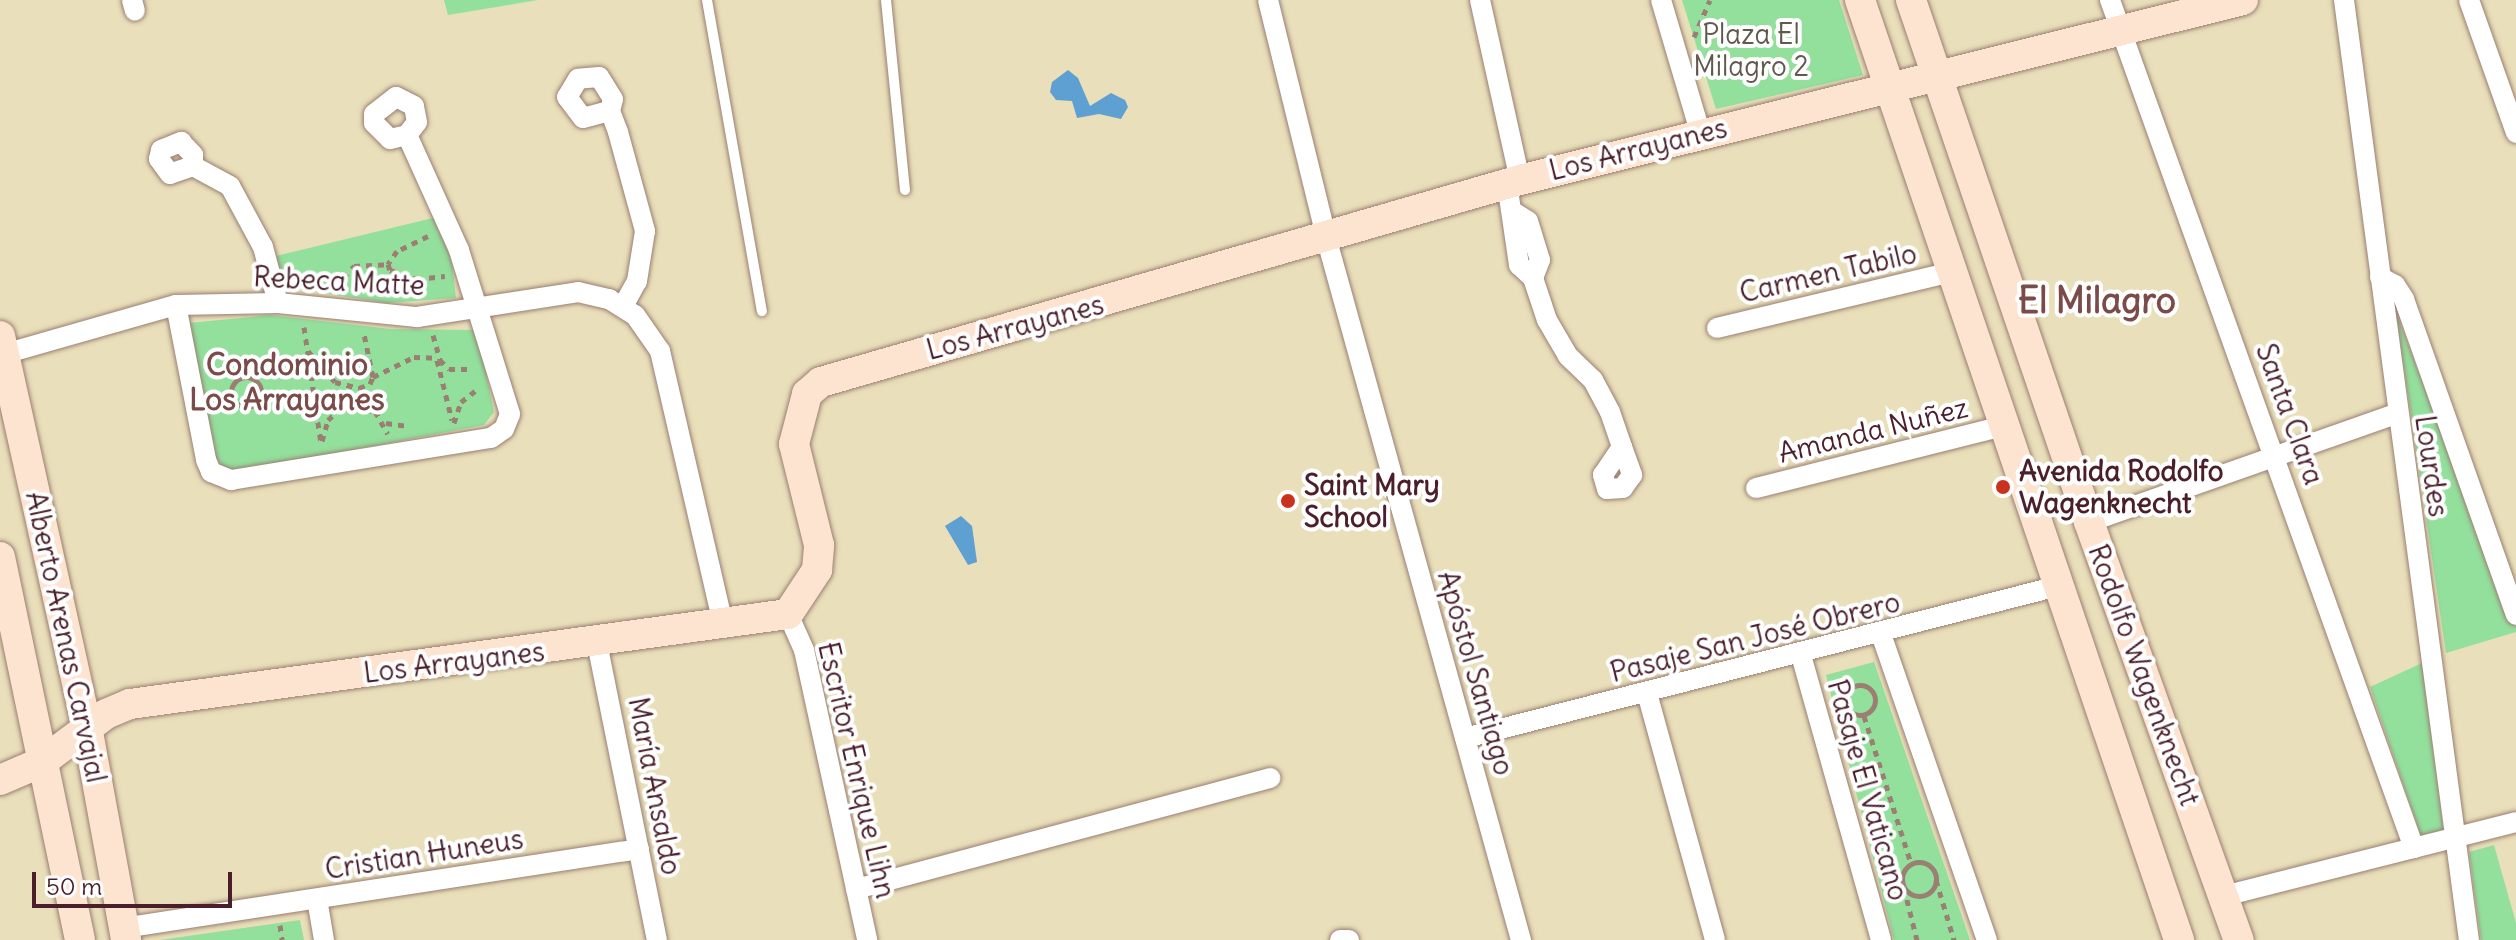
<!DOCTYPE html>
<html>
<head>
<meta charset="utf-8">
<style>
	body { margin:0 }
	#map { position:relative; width:2516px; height:940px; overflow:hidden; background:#e9dfba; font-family:Delius,sans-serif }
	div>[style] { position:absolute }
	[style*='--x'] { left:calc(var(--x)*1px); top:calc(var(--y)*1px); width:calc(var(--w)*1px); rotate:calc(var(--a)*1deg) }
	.green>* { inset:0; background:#93e09d }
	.water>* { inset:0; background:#5da0d1 }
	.path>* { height:5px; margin-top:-2.5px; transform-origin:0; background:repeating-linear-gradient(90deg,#9a7f72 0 6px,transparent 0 12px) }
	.path>.ring { margin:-2.5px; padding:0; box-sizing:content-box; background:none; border:5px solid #9a7f72; border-radius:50% }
	.roads { filter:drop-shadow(0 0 2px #9a7f72) drop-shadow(0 0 2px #9a7f72) }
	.lane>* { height:10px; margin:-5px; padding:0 5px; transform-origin:5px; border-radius:5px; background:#fff }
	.street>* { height:20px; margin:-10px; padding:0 10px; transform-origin:10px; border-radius:10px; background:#fff }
	.secondary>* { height:30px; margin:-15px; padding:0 15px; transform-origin:15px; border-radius:15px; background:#fde4d1 }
	.dots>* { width:22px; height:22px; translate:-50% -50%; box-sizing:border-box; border:4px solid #fff; border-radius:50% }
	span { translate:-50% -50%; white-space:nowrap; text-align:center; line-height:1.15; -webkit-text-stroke:8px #fff; paint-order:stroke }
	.park-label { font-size:28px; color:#60594d }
	.street-label { font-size:28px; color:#4a1f2b }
	.poi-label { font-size:28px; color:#4a1f2b; font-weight:700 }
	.left { translate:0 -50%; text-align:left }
	.neighbourhood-label { font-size:30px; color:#7a4b49; font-weight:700 }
	.district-label { font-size:36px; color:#7a4b49; font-weight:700 }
	.scale { position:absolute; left:32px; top:872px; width:200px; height:36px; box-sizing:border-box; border:4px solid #4a1f2b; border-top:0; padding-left:10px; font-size:24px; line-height:28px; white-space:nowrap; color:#4a1f2b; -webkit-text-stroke:6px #fff; paint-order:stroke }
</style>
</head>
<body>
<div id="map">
	<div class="green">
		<div style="clip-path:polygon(444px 0,538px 0,448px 15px)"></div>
		<div style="clip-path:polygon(1682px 0,1839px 0,1863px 75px,1716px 109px)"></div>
		<div style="clip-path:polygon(437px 217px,451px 255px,456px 298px,387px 303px,283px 287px,276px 256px)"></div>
		<div style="clip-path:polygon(2396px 313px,2516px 627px,2516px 632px,2446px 653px)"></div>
		<div style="clip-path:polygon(270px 315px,390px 329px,477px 330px,494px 412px,484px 425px,235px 472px,224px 468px,216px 458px,189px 323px)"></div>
		<div style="clip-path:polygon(1874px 662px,1970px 940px,1894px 940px,1826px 675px)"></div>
		<div style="clip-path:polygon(2422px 663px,2444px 835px,2422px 839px,2370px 687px)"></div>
		<div style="clip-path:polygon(2494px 845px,2516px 923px,2516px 940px,2481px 940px,2469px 852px)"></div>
		<div style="clip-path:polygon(300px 920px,304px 940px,160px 940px)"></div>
	</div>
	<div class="water">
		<div style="clip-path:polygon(1068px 70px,1078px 78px,1090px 106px,1111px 93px,1125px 100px,1128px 107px,1121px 119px,1099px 114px,1077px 118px,1072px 101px,1056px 100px,1050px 92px,1052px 82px)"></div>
		<div style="clip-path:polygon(961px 516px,972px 526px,977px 562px,968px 565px,945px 526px)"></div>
	</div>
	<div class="path">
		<div style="--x:1694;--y:37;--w:40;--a:-66.6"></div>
		<div style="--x:428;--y:236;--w:34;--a:154"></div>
		<div style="--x:397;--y:251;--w:16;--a:125"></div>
		<div style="--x:388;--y:264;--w:6;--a:72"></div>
		<div style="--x:390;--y:270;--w:28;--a:18"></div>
		<div style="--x:417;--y:279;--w:28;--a:-6"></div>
		<div style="--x:335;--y:286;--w:28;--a:-46"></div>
		<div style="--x:354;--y:266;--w:34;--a:-3"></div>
		<div style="--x:304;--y:327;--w:118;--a:81.7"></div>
		<div style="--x:433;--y:335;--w:26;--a:74"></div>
		<div style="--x:440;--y:360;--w:13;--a:45"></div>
		<div style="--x:449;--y:369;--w:23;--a:0"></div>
		<div style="--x:308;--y:351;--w:41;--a:48.9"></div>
		<div style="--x:335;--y:382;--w:25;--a:14"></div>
		<div style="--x:359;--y:388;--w:12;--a:-20"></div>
		<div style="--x:370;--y:384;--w:8;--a:-67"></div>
		<div style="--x:373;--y:377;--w:44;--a:-101.8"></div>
		<div style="--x:437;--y:360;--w:62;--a:76"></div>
		<div class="ring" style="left:231px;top:377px;width:25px;height:25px"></div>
		<div style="--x:373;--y:377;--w:46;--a:-26"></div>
		<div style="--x:414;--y:357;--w:23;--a:2"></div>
		<div style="--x:386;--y:423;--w:22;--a:8"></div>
		<div style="--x:454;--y:423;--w:22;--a:-72"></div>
		<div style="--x:461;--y:402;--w:23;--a:-38"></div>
		<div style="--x:322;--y:441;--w:22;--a:-74"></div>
		<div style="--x:328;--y:420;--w:18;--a:-43"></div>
		<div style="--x:341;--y:408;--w:34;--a:5"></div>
		<div style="--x:375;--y:411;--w:26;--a:61"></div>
		<div class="ring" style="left:1845px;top:685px;width:25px;height:25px"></div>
		<div style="--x:1864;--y:716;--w:154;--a:72.3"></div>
		<div class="ring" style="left:1902px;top:862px;width:29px;height:29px"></div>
		<div style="--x:1936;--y:880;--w:63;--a:73.3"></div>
		<div style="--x:1904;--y:888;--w:54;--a:76"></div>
		<div style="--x:280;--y:925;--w:15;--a:82"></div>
	</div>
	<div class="roads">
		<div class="lane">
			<div style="--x:707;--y:0;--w:316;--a:80"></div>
			<div style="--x:886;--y:0;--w:191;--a:84.3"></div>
		</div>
		<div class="street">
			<div style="--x:132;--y:0;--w:11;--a:75"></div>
			<div style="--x:1268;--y:0;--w:244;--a:76.2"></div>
			<div style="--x:1326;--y:237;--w:730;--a:74.5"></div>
			<div style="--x:1480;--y:0;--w:184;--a:77.5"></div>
			<div style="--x:1661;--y:0;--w:138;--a:73.5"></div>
			<div style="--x:2110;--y:0;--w:901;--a:70.28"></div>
			<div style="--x:2344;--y:0;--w:948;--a:82.43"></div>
			<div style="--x:2469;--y:0;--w:141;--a:70.5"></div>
			<div style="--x:610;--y:111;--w:12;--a:-76"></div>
			<div style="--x:613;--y:99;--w:26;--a:-122"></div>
			<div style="--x:599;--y:77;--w:21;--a:175"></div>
			<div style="--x:578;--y:79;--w:21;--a:121"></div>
			<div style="--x:567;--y:97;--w:26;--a:53"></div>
			<div style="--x:583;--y:118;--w:28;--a:-15"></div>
			<div style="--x:610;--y:111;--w:22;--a:69"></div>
			<div style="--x:618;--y:132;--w:103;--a:74.7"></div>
			<div style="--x:645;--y:231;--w:51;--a:99.1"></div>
			<div style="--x:637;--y:281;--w:29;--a:119"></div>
			<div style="--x:193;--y:166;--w:24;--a:161"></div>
			<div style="--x:170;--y:174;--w:19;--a:-126"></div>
			<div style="--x:159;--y:159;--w:9;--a:-77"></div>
			<div style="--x:161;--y:150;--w:22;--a:-22"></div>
			<div style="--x:181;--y:142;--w:18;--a:47"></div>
			<div style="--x:193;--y:155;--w:11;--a:90"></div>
			<div style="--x:193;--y:166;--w:42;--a:28.4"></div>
			<div style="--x:230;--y:186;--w:69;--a:61.6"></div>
			<div style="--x:263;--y:247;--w:58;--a:75"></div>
			<div style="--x:1507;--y:183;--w:83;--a:81.7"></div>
			<div style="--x:1519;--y:265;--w:19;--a:43"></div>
			<div style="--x:1533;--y:278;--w:44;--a:71.6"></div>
			<div style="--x:1547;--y:320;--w:42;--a:59.7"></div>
			<div style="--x:1568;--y:356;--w:35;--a:44"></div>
			<div style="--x:1593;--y:380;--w:36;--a:62"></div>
			<div style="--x:1610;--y:412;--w:37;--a:71"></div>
			<div style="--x:1622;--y:447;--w:30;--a:70"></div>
			<div style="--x:1632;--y:475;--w:16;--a:125"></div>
			<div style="--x:1623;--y:488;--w:16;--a:176"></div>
			<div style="--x:1607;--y:489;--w:15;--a:-106"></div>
			<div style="--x:1603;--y:475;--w:34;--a:-56"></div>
			<div style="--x:1515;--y:213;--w:15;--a:32"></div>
			<div style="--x:1528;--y:221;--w:41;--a:72.9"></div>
			<div style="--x:1540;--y:260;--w:19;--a:111"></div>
			<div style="--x:2380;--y:277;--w:17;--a:28"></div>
			<div style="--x:2395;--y:285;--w:17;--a:57"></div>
			<div style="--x:2404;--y:299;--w:335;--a:70.5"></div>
			<div style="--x:176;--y:305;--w:158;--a:79"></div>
			<div style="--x:206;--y:460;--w:13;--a:67"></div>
			<div style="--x:211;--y:472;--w:22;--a:22"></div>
			<div style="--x:231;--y:480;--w:263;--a:-9.2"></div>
			<div style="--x:491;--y:438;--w:16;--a:-35"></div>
			<div style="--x:504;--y:429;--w:16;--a:-68"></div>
			<div style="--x:510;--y:414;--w:172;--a:-107.3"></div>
			<div style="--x:459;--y:250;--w:126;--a:-114.3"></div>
			<div style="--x:407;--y:135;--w:16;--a:-52"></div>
			<div style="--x:417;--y:122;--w:16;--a:-101"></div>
			<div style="--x:414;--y:106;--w:20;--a:-153"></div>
			<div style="--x:396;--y:97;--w:28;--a:142"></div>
			<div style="--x:374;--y:114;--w:9;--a:90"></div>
			<div style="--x:374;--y:123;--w:23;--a:45"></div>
			<div style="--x:390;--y:139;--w:17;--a:-13"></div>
			<div style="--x:1717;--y:328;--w:242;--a:-13.4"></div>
			<div style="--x:4;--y:354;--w:179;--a:-15.9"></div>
			<div style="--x:176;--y:305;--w:102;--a:-1.1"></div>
			<div style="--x:278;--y:303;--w:140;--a:5.8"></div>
			<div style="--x:417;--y:317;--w:163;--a:-8.8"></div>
			<div style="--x:578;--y:292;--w:32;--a:13"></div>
			<div style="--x:609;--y:299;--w:31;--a:32"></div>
			<div style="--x:635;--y:315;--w:44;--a:55.2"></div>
			<div style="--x:660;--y:351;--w:280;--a:77"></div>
			<div style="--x:1756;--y:488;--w:255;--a:-14.1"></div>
			<div style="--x:2089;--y:522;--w:325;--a:-19.4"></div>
			<div style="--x:788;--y:614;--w:39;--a:66"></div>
			<div style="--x:804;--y:650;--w:297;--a:77.7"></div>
			<div style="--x:1881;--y:634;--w:324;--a:70.9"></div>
			<div style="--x:597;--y:643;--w:303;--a:78.6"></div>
			<div style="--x:1801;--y:655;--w:296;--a:74.3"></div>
			<div style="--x:1647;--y:693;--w:256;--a:74.6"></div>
			<div style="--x:1465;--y:738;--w:612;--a:-14.38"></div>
			<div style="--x:856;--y:889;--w:429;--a:-15"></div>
			<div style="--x:2224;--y:896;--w:301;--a:-14.2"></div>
			<div style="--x:317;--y:899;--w:42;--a:80.3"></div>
			<div style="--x:123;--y:928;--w:522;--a:-8.7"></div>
			<div style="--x:1340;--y:940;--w:9;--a:0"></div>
		</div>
		<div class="secondary">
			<div style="--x:1860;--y:0;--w:993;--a:71.25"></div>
			<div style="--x:1911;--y:0;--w:552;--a:71.17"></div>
			<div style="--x:2089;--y:522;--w:444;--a:70.3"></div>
			<div style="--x:0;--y:336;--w:406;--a:77.5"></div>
			<div style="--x:88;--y:732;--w:211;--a:79.6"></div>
			<div style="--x:0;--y:557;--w:391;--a:78.2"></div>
			<div style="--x:0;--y:780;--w:46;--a:-23.2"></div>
			<div style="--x:42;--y:762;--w:80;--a:-36.9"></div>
			<div style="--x:106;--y:714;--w:26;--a:-23"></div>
			<div style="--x:130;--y:704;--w:664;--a:-7.79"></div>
			<div style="--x:788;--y:614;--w:53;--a:-56.6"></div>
			<div style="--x:817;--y:570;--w:25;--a:-85"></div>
			<div style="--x:819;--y:545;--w:104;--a:-103.9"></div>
			<div style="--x:794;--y:444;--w:52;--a:-75.4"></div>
			<div style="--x:807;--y:394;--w:18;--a:-41"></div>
			<div style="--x:821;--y:382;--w:728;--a:-16.12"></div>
			<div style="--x:1520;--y:180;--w:745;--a:-13.98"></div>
		</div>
	</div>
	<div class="dots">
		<div style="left:2003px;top:487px;background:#c8321e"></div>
		<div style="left:1288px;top:501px;background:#c8321e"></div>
	</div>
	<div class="park-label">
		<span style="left:1751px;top:50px">Plaza El<br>Milagro 2</span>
	</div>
	<div class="street-label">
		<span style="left:1638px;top:149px;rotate:-14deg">Los Arrayanes</span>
		<span style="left:1828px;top:273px;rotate:-13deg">Carmen Tabilo</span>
		<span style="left:339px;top:281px;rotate:3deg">Rebeca Matte</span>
		<span style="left:1015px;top:327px;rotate:-15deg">Los Arrayanes</span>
		<span style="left:2290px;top:414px;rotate:70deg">Santa Clara</span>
		<span style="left:1873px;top:430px;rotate:-14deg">Amanda Nuñez</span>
		<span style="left:2432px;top:466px;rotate:82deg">Lourdes</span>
		<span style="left:66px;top:637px;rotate:78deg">Alberto Arenas Carvajal</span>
		<span style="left:1755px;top:637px;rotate:-14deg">Pasaje San José Obrero</span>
		<span style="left:454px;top:662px;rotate:-7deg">Los Arrayanes</span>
		<span style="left:1476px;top:673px;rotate:74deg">Apóstol Santiago</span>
		<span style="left:2144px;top:675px;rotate:70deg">Rodolfo Wagenknecht</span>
		<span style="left:857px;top:770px;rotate:77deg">Escritor Enrique Lihn</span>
		<span style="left:655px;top:786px;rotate:79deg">María Ansaldo</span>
		<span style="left:1868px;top:790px;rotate:74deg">Pasaje El Vaticano</span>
		<span style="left:424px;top:854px;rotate:-9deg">Cristian Huneus</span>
	</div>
	<div class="poi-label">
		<span class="left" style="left:2019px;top:487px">Avenida Rodolfo<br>Wagenknecht</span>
		<span class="left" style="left:1304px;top:501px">Saint Mary<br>School</span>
	</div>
	<div class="neighbourhood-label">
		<span style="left:287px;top:381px">Condominio<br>Los Arrayanes</span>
	</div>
	<div class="district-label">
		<span style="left:2097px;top:301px">El Milagro</span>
	</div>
	<div class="scale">50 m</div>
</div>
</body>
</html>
